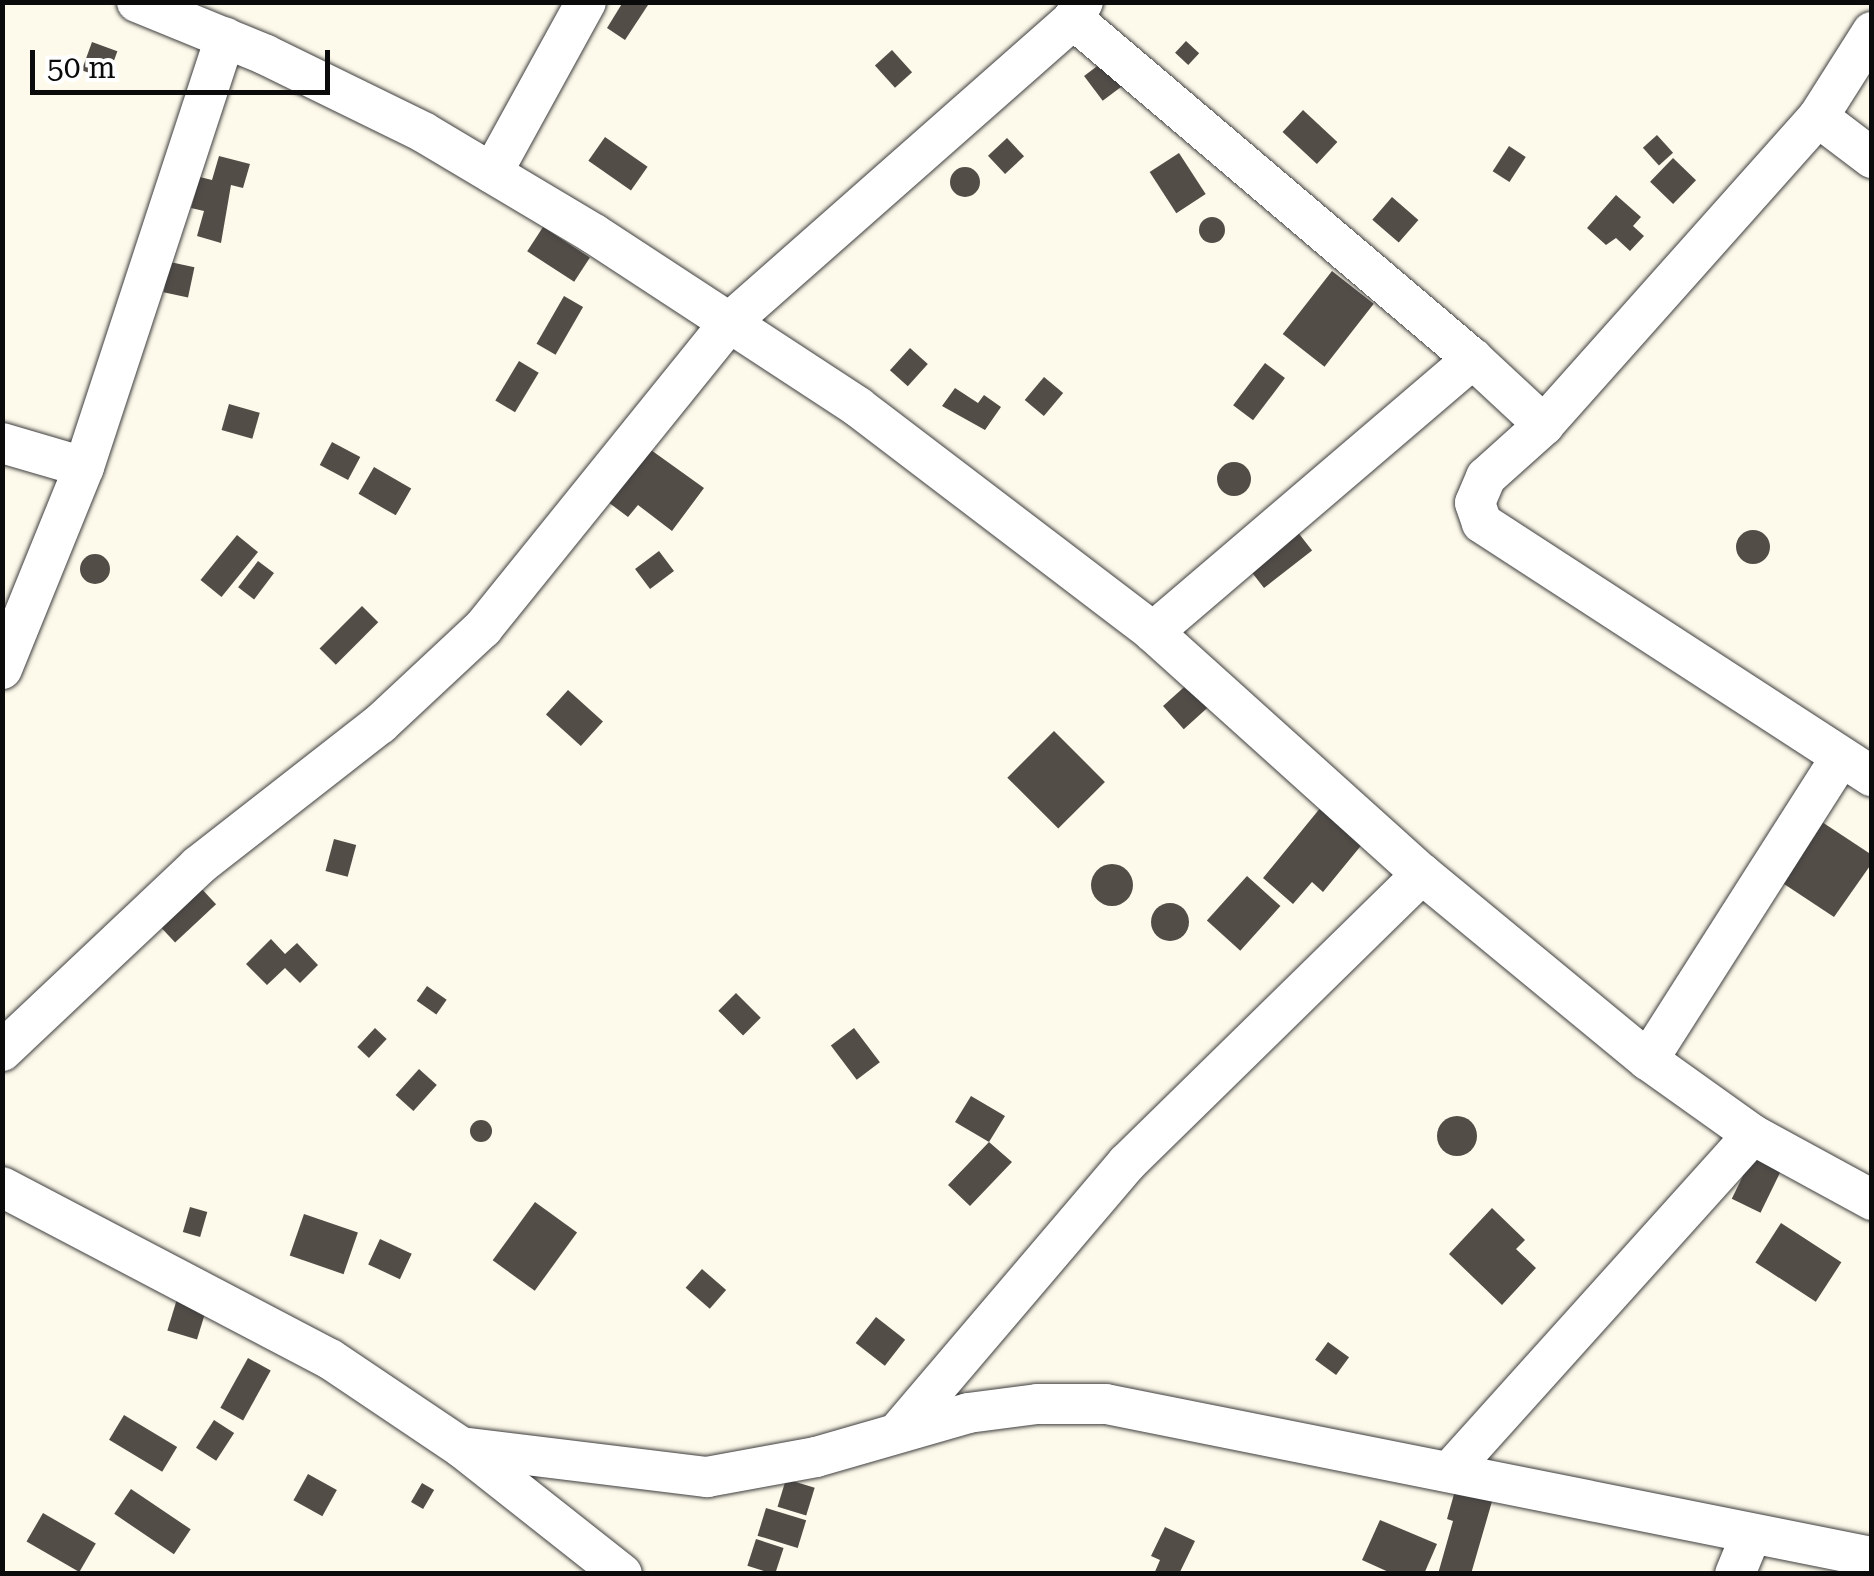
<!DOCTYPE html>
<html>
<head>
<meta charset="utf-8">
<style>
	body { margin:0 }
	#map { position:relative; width:1874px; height:1576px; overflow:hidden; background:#fefaeb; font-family:"Roboto Serif",serif }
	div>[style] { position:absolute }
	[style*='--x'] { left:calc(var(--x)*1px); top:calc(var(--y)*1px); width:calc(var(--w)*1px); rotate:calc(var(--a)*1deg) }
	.building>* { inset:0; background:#534d48; transform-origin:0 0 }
	.round { border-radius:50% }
	.roads { filter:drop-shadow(0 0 2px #3e3e3e) drop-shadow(0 0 2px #3e3e3e) }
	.street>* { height:40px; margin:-20px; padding:0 20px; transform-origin:20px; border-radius:20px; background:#fff }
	span { translate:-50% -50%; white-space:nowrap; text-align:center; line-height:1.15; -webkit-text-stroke:10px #fff; paint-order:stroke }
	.frame { position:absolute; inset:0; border:5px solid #0b0b0b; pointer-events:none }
	.scale { position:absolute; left:30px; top:50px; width:300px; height:45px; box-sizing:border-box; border:5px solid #0b0b0b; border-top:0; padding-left:12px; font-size:30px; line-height:35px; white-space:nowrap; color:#0b0b0b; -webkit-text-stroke:8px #fff; paint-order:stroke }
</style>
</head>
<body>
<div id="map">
	<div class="building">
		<div style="clip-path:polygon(623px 2px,650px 2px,625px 40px,607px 28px)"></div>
		<div style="left:1186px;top:41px;width:18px;height:16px;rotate:43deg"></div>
		<div style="left:92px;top:42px;width:27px;height:30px;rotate:20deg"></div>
		<div style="left:892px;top:50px;width:30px;height:23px;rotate:48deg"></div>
		<div style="left:1108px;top:58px;width:31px;height:30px;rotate:53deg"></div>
		<div style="left:1303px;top:110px;width:47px;height:30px;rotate:43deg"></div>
		<div style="left:1657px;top:135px;width:24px;height:19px;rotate:48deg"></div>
		<div style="left:605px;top:137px;width:52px;height:29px;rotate:35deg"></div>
		<div style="left:1007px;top:138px;width:25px;height:26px;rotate:47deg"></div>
		<div style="left:1509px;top:146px;width:20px;height:30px;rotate:33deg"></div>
		<div style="left:1179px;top:153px;width:49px;height:35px;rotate:57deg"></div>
		<div style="clip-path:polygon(219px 156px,250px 164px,243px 188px,231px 185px,221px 243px,197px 236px,204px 211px,191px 208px,200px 177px,212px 180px)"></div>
		<div style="left:1673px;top:158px;width:32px;height:33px;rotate:44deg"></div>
		<div class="round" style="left:950px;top:167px;width:30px;height:30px"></div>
		<div style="clip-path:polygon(1616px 195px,1641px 217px,1633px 226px,1644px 236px,1630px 251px,1616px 238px,1606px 245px,1587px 228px)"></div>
		<div style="left:1392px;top:197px;width:35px;height:30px;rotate:41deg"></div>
		<div class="round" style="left:1199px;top:217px;width:26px;height:26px"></div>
		<div style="left:543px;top:227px;width:56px;height:29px;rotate:33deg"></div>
		<div style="left:170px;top:262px;width:25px;height:31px;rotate:12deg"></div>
		<div style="left:1332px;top:271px;width:53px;height:80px;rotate:38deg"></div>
		<div style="left:564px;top:296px;width:22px;height:55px;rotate:30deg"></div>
		<div style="left:910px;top:348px;width:24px;height:30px;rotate:42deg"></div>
		<div style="left:519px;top:361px;width:23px;height:46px;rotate:31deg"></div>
		<div style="left:1265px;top:363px;width:25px;height:53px;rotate:37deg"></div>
		<div style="left:1044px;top:377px;width:25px;height:30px;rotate:40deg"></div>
		<div style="clip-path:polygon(955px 388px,978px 403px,984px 395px,1001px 407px,985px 430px,942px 406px)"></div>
		<div style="left:229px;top:404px;width:32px;height:27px;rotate:16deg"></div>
		<div style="left:332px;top:442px;width:32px;height:26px;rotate:28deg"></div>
		<div style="clip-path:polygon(644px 445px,704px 488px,672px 531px,638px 505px,628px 517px,604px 499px)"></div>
		<div class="round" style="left:1217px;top:462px;width:34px;height:34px"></div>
		<div style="left:374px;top:467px;width:43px;height:31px;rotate:30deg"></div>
		<div style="left:1293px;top:526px;width:31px;height:61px;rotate:52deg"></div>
		<div class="round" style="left:1736px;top:530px;width:34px;height:34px"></div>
		<div style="left:237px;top:535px;width:27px;height:58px;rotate:39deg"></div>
		<div style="left:659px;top:551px;width:25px;height:30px;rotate:53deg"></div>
		<div class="round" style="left:80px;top:554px;width:30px;height:30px"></div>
		<div style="left:258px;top:561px;width:20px;height:33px;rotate:37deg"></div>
		<div style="left:362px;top:606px;width:23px;height:60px;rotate:45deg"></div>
		<div style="left:1192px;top:680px;width:31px;height:39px;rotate:48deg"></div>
		<div style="left:568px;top:690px;width:47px;height:33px;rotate:42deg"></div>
		<div style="left:1054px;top:731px;width:72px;height:66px;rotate:45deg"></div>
		<div style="clip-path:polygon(1321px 807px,1364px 842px,1323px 892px,1312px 882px,1293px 904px,1263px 878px)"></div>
		<div style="clip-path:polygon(1819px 820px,1872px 855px,1872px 863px,1834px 917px,1778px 880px)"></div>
		<div style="left:334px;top:839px;width:23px;height:33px;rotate:15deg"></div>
		<div class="round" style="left:1091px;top:864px;width:42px;height:42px"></div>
		<div style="left:1247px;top:876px;width:45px;height:60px;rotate:42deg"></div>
		<div style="left:199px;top:886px;width:25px;height:56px;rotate:47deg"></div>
		<div class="round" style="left:1151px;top:903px;width:38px;height:38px"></div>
		<div style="clip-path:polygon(271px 939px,285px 954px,297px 943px,318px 965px,300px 983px,285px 968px,267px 985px,246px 964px)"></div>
		<div style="left:427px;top:986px;width:24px;height:18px;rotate:35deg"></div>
		<div style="left:736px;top:993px;width:35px;height:25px;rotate:45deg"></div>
		<div style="left:375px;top:1028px;width:16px;height:26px;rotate:43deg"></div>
		<div style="left:854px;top:1028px;width:43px;height:29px;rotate:53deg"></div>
		<div style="left:419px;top:1069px;width:24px;height:35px;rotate:42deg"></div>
		<div style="clip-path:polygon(971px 1096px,1005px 1116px,989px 1142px,1012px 1162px,970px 1206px,948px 1185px,989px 1142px,955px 1122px)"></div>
		<div class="round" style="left:1437px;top:1116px;width:40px;height:40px"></div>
		<div class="round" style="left:470px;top:1120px;width:22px;height:22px"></div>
		<div style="left:1755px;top:1151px;width:32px;height:53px;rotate:26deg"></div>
		<div style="left:535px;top:1202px;width:52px;height:72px;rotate:36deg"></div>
		<div style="left:190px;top:1207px;width:18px;height:26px;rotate:16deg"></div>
		<div style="clip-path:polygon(1492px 1208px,1525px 1240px,1516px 1249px,1536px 1268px,1502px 1305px,1449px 1254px)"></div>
		<div style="left:304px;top:1214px;width:57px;height:44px;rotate:19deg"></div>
		<div style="left:1781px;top:1223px;width:72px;height:47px;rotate:33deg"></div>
		<div style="left:380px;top:1239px;width:35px;height:28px;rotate:25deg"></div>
		<div style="left:702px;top:1269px;width:32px;height:25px;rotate:41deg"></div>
		<div style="left:177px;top:1299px;width:31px;height:33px;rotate:17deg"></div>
		<div style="left:876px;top:1317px;width:37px;height:33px;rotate:38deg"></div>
		<div style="left:1328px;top:1342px;width:26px;height:22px;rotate:36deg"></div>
		<div style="left:248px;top:1358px;width:26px;height:57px;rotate:29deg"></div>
		<div style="left:124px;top:1415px;width:62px;height:29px;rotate:31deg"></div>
		<div style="left:214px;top:1420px;width:24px;height:33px;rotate:33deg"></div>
		<div style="left:308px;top:1474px;width:33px;height:30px;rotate:29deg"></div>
		<div style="left:786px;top:1479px;width:30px;height:29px;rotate:17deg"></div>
		<div style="left:422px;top:1483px;width:14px;height:22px;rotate:30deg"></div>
		<div style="clip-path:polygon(1456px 1487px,1493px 1498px,1471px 1574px,1438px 1574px,1453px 1521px,1447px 1519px)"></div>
		<div style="left:131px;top:1489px;width:72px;height:30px;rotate:34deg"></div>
		<div style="left:766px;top:1508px;width:42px;height:29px;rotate:17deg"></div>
		<div style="left:43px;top:1513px;width:61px;height:33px;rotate:30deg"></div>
		<div style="clip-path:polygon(1380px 1520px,1437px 1544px,1424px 1574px,1393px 1574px,1362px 1560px)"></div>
		<div style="clip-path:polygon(1165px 1527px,1195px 1541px,1179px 1574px,1154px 1574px,1160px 1560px,1151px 1556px)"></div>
		<div style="left:756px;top:1539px;width:29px;height:28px;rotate:18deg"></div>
	</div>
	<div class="roads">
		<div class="street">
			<div style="--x:137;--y:2;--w:139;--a:22.3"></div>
			<div style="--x:266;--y:55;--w:175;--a:26.1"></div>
			<div style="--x:423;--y:132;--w:199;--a:30.8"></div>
			<div style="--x:594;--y:234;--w:316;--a:33.2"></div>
			<div style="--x:858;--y:407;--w:371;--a:37.3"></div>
			<div style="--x:1153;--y:632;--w:362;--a:42"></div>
			<div style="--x:1422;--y:874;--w:293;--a:39.5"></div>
			<div style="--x:1648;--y:1060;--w:129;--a:35.5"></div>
			<div style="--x:1753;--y:1135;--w:136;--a:28.6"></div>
			<div style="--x:1073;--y:19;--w:525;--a:40.36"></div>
			<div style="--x:1473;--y:359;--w:97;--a:42.9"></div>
			<div style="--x:1872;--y:32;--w:101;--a:122.4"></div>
			<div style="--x:1818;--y:117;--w:412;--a:131.7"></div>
			<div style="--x:1544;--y:425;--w:78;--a:138.1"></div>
			<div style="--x:1486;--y:477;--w:28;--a:113"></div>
			<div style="--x:1475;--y:503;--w:21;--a:71"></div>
			<div style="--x:1482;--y:523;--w:465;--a:33"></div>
			<div style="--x:1818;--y:117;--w:68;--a:37.2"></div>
			<div style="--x:492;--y:173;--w:195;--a:-61.2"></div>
			<div style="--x:2;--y:443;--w:85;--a:16.3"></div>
			<div style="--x:1153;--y:632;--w:421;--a:-40.5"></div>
			<div style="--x:2;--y:669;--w:218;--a:-67.9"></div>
			<div style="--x:84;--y:467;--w:452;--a:-71.8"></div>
			<div style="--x:2;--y:1051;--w:270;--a:-43.3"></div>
			<div style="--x:198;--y:866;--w:231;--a:-38"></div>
			<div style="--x:380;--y:724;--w:141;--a:-43"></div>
			<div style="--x:483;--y:628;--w:395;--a:-51.1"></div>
			<div style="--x:731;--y:321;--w:456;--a:-41.4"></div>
			<div style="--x:1073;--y:19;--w:20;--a:-60"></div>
			<div style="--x:1648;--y:1060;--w:359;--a:-57.5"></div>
			<div style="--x:2;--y:1187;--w:370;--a:27.7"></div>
			<div style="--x:330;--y:1359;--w:158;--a:33.9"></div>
			<div style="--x:461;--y:1447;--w:205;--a:38.3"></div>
			<div style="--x:898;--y:1432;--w:353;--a:-49.6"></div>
			<div style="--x:1127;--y:1163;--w:413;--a:-44.4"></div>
			<div style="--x:461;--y:1447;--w:248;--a:7"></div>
			<div style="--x:707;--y:1477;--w:111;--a:-10.4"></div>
			<div style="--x:816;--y:1457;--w:158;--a:-16.1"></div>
			<div style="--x:968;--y:1413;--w:70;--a:-7.4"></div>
			<div style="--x:1037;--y:1404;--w:69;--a:0"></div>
			<div style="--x:1106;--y:1404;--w:781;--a:11.3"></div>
			<div style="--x:1450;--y:1471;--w:452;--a:-48"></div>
			<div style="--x:1735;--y:1574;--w:42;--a:-67.7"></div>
		</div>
	</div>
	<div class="frame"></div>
	<div class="scale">50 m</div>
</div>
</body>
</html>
